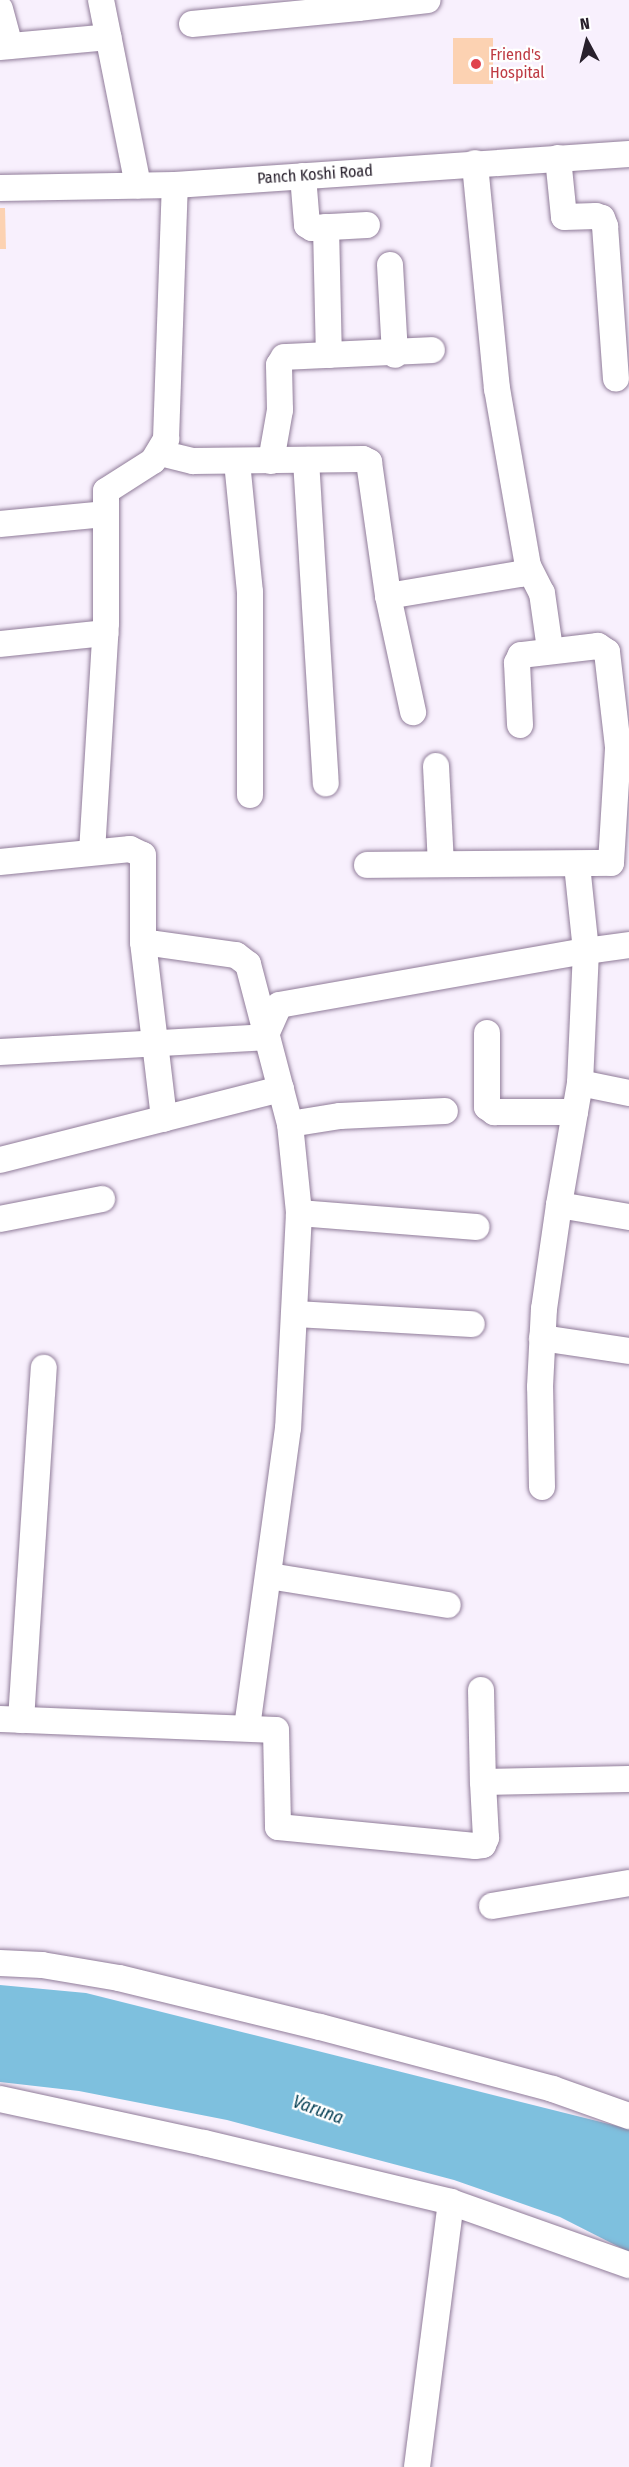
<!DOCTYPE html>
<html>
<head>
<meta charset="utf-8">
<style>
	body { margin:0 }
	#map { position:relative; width:629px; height:2467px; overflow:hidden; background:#f8f0fd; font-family:"Fira Sans Condensed",sans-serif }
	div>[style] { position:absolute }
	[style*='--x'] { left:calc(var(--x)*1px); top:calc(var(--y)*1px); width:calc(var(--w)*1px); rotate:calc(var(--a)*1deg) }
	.water>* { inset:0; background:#7ec0de }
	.building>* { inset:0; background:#fcd2b2; transform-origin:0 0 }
	.roads { filter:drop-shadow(0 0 2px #907c99) drop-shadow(0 0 2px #907c99) }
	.minor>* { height:26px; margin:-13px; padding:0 13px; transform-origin:13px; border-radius:13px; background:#fff }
	.dots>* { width:16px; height:16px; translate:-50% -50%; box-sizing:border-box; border:3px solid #fff; border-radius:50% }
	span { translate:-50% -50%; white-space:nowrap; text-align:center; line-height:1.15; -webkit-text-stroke:4.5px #fff; paint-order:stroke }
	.health-label { font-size:16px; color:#be3a42 }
	.left { translate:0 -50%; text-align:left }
	.street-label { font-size:16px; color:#28202c }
	.water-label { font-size:18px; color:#003c51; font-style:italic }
	.north { position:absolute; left:557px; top:12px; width:60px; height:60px; -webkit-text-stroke:4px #fff; paint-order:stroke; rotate:353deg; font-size:16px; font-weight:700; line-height:24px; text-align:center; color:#28202c }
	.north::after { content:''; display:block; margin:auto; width:21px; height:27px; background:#28202c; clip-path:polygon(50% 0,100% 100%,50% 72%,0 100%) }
</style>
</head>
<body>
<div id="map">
	<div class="water">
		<div style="clip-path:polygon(0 1985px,86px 1993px,629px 2129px,629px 2252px,560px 2217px,454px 2180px,227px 2120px,79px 2091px,0 2082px)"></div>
	</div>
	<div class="building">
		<div style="left:493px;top:38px;width:46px;height:40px;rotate:90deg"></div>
		<div style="clip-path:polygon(0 208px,5px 208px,6px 249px,0 249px)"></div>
	</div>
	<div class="roads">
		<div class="minor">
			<div style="--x:101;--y:0;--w:189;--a:78.7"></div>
			<div style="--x:357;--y:0;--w:8;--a:83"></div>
			<div style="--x:358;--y:8;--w:70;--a:-6.5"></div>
			<div style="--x:0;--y:9;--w:38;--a:75"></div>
			<div style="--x:192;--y:24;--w:167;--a:-5.5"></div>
			<div style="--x:0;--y:47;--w:109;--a:-5.2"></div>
			<div style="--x:558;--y:158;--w:59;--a:84.2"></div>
			<div style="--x:564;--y:217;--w:32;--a:-2"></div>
			<div style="--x:596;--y:216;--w:6;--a:18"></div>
			<div style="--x:602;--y:218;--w:9;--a:69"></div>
			<div style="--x:605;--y:226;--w:153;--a:85.9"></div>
			<div style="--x:303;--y:176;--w:49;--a:85.3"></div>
			<div style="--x:307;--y:225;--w:6;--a:31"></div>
			<div style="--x:312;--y:228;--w:55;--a:-3.1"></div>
			<div style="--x:0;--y:188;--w:175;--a:-1"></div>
			<div style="--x:175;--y:185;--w:455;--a:-3.9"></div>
			<div style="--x:326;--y:227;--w:128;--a:88.7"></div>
			<div style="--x:390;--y:265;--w:90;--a:86.8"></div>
			<div style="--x:160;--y:453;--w:34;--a:14"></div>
			<div style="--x:193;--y:461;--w:170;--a:-0.7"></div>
			<div style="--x:363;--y:459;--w:7;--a:27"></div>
			<div style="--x:369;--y:462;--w:135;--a:81.9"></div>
			<div style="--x:388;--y:596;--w:119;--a:77.8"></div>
			<div style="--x:306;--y:460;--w:324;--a:86.5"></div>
			<div style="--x:271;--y:461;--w:52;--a:-80"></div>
			<div style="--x:280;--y:410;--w:45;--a:-91.3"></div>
			<div style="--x:279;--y:365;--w:9;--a:-58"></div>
			<div style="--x:284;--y:357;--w:148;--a:-2.7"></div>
			<div style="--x:237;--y:462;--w:131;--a:84.3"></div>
			<div style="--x:250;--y:592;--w:203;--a:90"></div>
			<div style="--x:0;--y:524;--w:105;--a:-5.4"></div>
			<div style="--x:528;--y:566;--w:30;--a:63"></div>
			<div style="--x:542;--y:593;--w:57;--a:81.9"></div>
			<div style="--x:388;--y:596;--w:134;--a:-9.5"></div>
			<div style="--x:520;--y:574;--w:11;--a:-45"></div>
			<div style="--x:528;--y:566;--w:180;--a:-99.9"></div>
			<div style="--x:497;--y:389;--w:227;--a:-95.6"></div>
			<div style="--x:0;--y:644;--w:106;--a:-6"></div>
			<div style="--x:436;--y:766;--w:98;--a:87.1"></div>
			<div style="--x:92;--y:852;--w:229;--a:-86.5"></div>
			<div style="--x:106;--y:623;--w:132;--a:-90"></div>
			<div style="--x:106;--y:491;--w:56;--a:-32.6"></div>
			<div style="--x:153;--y:461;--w:26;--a:-59"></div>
			<div style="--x:166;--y:439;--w:254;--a:-88"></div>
			<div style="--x:0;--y:862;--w:131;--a:-5.7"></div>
			<div style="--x:130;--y:849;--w:14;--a:25"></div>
			<div style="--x:143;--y:855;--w:87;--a:90"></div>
			<div style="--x:143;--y:942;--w:178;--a:83.2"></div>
			<div style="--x:367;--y:865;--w:244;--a:-0.5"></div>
			<div style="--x:611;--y:863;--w:116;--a:-86.5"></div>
			<div style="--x:618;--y:747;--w:96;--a:-96.6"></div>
			<div style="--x:607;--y:652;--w:11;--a:-146"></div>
			<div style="--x:598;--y:646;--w:78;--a:173.3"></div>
			<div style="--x:521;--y:655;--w:9;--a:117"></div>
			<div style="--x:517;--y:663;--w:62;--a:87.2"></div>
			<div style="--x:577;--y:865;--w:86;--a:84"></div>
			<div style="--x:586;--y:951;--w:43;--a:-7.9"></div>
			<div style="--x:143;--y:942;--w:94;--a:8"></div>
			<div style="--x:236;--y:955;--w:15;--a:37"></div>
			<div style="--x:248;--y:964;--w:165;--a:75.3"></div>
			<div style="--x:290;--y:1124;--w:89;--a:84.2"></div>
			<div style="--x:299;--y:1213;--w:215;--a:92.9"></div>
			<div style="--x:288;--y:1428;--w:302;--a:97.8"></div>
			<div style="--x:487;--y:1033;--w:74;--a:90"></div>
			<div style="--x:487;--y:1107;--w:9;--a:36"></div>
			<div style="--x:494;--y:1112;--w:81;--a:0"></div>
			<div style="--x:0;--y:1052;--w:265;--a:-3.2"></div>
			<div style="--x:265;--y:1037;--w:35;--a:-66"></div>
			<div style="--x:279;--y:1005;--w:312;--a:-10"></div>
			<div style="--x:586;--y:951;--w:132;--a:92.6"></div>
			<div style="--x:580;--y:1083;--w:124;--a:99.8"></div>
			<div style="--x:559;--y:1205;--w:71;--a:9.7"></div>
			<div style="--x:580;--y:1083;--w:50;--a:11.5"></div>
			<div style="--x:290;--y:1124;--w:51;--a:-9.1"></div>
			<div style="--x:340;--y:1116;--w:105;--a:-2.7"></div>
			<div style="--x:0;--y:1160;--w:290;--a:-14.2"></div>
			<div style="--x:299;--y:1213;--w:178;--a:4.5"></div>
			<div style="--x:0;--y:1219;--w:104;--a:-11.1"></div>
			<div style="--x:296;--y:1314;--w:176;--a:3.3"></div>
			<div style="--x:542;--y:1338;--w:88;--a:8.5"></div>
			<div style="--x:542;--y:1487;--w:100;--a:-91.1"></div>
			<div style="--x:540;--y:1387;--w:78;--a:-87.1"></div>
			<div style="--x:544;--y:1309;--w:105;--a:-81.8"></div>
			<div style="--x:269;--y:1576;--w:181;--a:9.2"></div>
			<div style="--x:481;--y:1690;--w:92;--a:88.8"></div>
			<div style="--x:0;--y:1719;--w:276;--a:2.3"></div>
			<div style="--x:276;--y:1730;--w:97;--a:88.8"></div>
			<div style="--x:278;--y:1827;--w:198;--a:5.5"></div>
			<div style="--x:475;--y:1846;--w:8;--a:-7"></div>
			<div style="--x:483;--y:1845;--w:8;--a:-67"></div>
			<div style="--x:486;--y:1838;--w:56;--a:-93.1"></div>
			<div style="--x:483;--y:1782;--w:146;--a:-1.2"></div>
			<div style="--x:21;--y:1720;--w:353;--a:-86.3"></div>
			<div style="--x:492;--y:1906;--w:139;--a:-9.5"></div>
			<div style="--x:0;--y:1963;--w:42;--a:2.7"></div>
			<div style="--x:42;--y:1965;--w:78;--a:9.6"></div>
			<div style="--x:119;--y:1978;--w:207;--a:13.7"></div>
			<div style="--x:320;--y:2027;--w:241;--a:14.9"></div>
			<div style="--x:553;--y:2089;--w:81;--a:19.6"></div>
			<div style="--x:0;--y:2099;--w:209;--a:12.2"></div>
			<div style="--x:204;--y:2143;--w:254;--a:13.4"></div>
			<div style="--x:451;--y:2202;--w:189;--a:19.5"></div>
			<div style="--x:417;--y:2467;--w:267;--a:-82.7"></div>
		</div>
	</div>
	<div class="dots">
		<div style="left:476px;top:64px;background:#e0444e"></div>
	</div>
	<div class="health-label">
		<span class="left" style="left:490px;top:64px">Friend's<br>Hospital</span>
	</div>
	<div class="street-label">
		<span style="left:315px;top:175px;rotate:-4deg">Panch Koshi Road</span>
	</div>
	<div class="water-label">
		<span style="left:318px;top:2110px;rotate:20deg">Varuna</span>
	</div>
	<div class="north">N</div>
</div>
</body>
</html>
